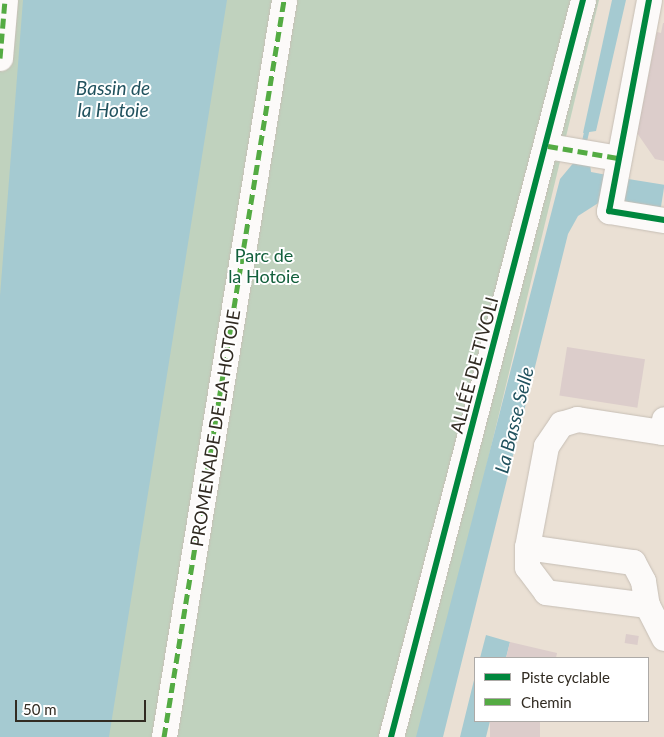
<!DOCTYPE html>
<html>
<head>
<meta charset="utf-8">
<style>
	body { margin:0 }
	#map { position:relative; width:664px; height:737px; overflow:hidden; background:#eae0d4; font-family:Lato,sans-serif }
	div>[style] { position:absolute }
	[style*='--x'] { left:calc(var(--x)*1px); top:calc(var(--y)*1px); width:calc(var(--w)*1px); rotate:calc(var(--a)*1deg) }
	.green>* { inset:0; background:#c0d2be }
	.water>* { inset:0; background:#a5cad1; transform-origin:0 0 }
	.stream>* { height:5px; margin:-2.5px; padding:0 2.5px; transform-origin:2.5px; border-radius:2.5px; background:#a5cad1 }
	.building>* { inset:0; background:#dccdcb; transform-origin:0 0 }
	.roads { filter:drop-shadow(0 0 1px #c6beb5) drop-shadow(0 0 1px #c6beb5) }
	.minor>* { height:25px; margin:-12.5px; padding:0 12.5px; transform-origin:12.5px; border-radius:12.5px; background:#fcfaf9 }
	.quiet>* { height:5px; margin-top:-2.5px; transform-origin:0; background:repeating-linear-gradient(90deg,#54ab43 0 10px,transparent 0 15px) }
	.cycleway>* { height:6px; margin:-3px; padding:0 3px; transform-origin:3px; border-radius:3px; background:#00873e }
	span { translate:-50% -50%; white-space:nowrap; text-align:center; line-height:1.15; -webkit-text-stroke:4px #fff; paint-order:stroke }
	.park-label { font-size:18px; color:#13603c }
	.street-label { font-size:18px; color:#312b22 }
	.water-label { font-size:19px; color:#21525e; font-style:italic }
	.legend { position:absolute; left:474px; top:657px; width:175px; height:65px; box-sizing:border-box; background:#fff; border:1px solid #adaaa7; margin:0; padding:6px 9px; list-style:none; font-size:15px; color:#312b22 }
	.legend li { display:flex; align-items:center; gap:10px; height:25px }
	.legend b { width:25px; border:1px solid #adaaa7 }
	.scale { position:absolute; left:15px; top:700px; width:131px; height:22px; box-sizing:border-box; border:2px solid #312b22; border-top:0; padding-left:6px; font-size:15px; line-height:18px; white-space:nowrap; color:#312b22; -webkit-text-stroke:4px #fff; paint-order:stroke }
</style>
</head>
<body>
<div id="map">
	<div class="green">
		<div style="clip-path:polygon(0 0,599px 0,421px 737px,0 737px)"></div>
	</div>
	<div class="water">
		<div style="clip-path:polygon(23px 0,227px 0,109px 737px,0 737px,0 296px)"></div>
		<div style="clip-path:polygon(612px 0,626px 0,596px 131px,583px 133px)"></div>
		<div style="clip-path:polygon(575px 161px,590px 164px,591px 172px,607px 175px,603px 200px,578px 216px,568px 234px,443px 737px,416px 737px,560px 179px)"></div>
		<div style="left:622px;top:178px;width:43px;height:23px;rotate:9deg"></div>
		<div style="clip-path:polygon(486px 635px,510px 642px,506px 658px,480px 658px)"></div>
		<div style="clip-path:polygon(475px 676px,475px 721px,490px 721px,486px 737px,460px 737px)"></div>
	</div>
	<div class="stream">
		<div style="--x:583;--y:145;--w:18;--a:-77"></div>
	</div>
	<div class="building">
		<div style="clip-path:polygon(663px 23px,664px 23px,664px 161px,655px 159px,637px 133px,657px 32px,661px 33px)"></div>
		<div style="left:567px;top:347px;width:79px;height:49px;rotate:9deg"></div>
		<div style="left:626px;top:634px;width:13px;height:9px;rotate:9deg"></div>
		<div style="clip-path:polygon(510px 642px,557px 653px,556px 658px,506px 658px)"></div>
		<div style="left:490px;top:721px;width:50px;height:16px"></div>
	</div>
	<div class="roads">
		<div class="minor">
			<div style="--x:649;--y:0;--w:215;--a:100.7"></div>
			<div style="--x:609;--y:211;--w:56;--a:9.3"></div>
			<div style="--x:0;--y:58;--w:58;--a:-85.1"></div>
			<div style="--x:548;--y:146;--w:71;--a:9.7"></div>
			<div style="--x:527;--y:547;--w:107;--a:8.1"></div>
			<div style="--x:633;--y:562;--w:21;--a:62"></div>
			<div style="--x:643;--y:581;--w:24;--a:81"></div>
			<div style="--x:647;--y:605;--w:37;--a:63"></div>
			<div style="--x:647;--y:605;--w:102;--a:-172.7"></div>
			<div style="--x:546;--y:592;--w:31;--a:-127"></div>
			<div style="--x:527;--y:567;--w:20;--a:-90"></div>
			<div style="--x:527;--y:547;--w:103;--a:-79.3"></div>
			<div style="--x:546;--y:446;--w:27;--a:-56"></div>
			<div style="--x:561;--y:424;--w:17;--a:-17"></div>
			<div style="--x:577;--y:419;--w:86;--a:8.7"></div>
			<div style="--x:662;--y:432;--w:13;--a:-81"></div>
			<div style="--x:164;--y:737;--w:747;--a:-80.75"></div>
			<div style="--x:391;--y:737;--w:762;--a:-75.4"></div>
		</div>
	</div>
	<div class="quiet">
		<div style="--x:0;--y:58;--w:58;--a:-85.1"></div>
		<div style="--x:548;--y:146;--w:71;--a:9.7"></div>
		<div style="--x:164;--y:737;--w:747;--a:-80.75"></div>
	</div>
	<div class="cycleway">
		<div style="--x:649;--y:0;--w:215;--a:100.7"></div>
		<div style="--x:609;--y:211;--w:56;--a:9.3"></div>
		<div style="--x:391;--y:737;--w:762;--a:-75.4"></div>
	</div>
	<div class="park-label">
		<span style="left:264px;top:266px">Parc de<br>la Hotoie</span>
	</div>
	<div class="street-label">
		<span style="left:474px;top:365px;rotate:-75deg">ALLÉE DE TIVOLI</span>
		<span style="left:215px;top:428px;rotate:-81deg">PROMENADE DE LA HOTOIE</span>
	</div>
	<div class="water-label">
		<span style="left:113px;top:99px">Bassin de<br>la Hotoie</span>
		<span style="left:514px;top:420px;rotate:-76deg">La Basse Selle</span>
	</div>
	<ul class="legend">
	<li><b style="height:6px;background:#00873e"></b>Piste cyclable</li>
	<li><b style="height:6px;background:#54ab43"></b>Chemin</li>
	</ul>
	<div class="scale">50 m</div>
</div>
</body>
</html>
